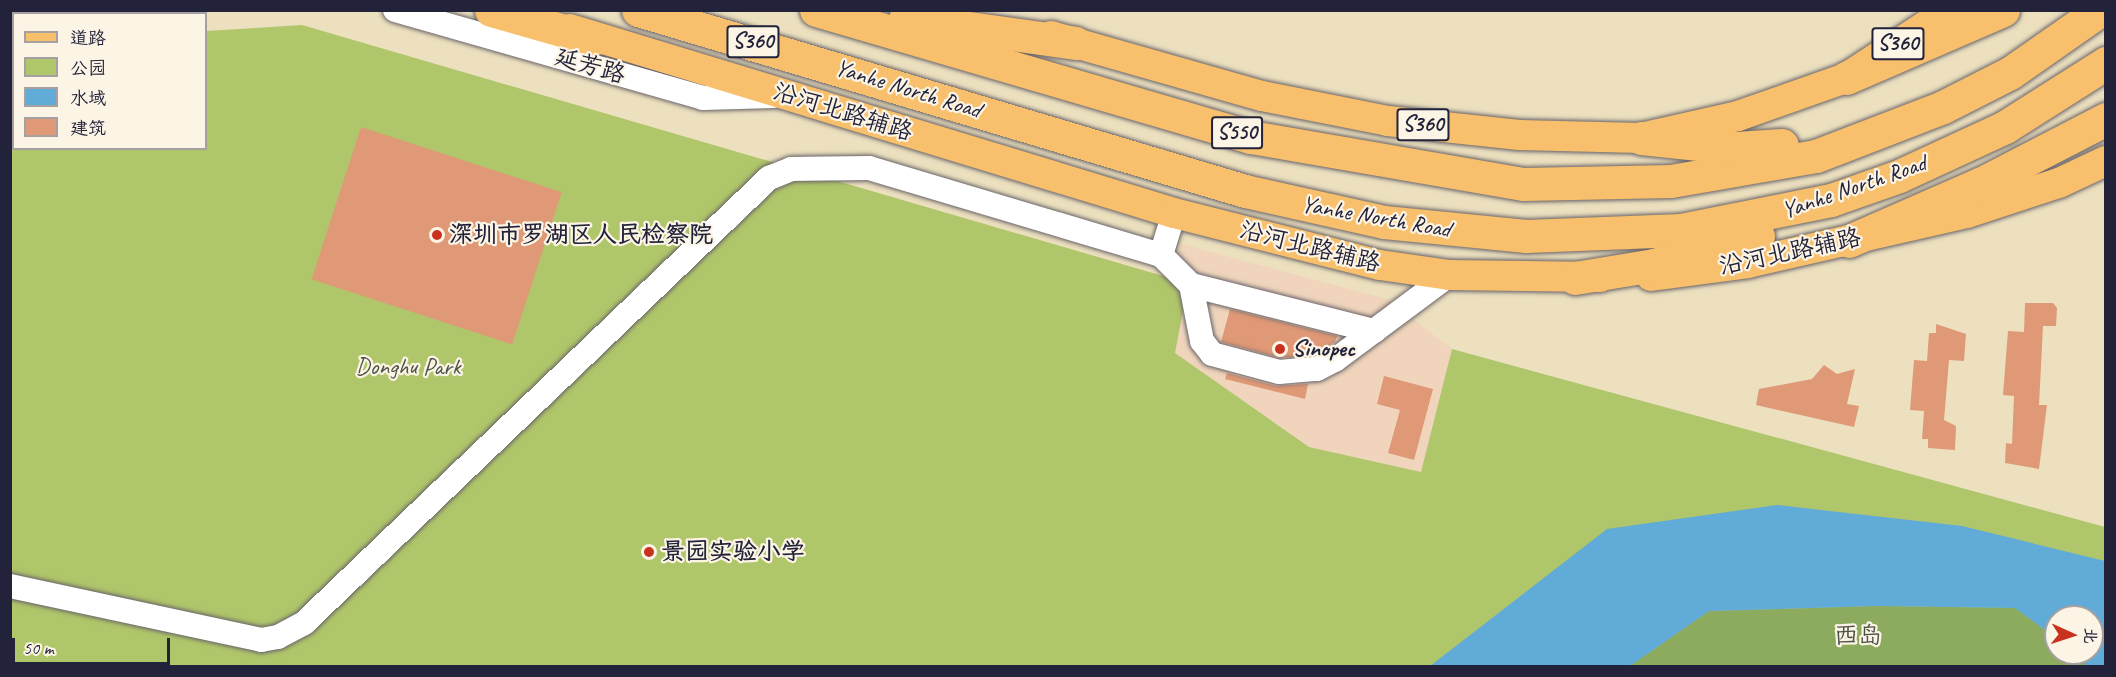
<!DOCTYPE html>
<html>
<head>
<meta charset="utf-8">
<style>
	body { margin:0 }
	#map { position:relative; width:2116px; height:677px; overflow:hidden; background:#ece0bf; font-family:Caveat,"LXGW WenKai TC",sans-serif }
	div>[style] { position:absolute }
	[style*='--x'] { left:calc(var(--x)*1px); top:calc(var(--y)*1px); width:calc(var(--w)*1px); rotate:calc(var(--a)*1deg) }
	.built>* { inset:0; background:#f0d5bc }
	.green>* { inset:0; background:#b0c66a }
	.forest>* { inset:0; background:#8cab5e }
	.water>* { inset:0; background:#60abd8 }
	.building>* { inset:0; background:#df9976; transform-origin:0 0 }
	.roads { filter:drop-shadow(0 0 2px #696469) drop-shadow(0 0 2px #696469) }
	.minor>* { height:24px; margin:-12px; padding:0 12px; transform-origin:12px; border-radius:12px; background:#fff }
	.major>* { height:30px; margin:-15px; padding:0 15px; transform-origin:15px; border-radius:15px; background:#f8bf6c }
	.highway>* { height:33px; margin:-16.5px; padding:0 16.5px; transform-origin:16.5px; border-radius:16.5px; background:#f8bf6c }
	.dots>* { width:16px; height:16px; translate:-50% -50%; box-sizing:border-box; border:3px solid #fcf5e5; border-radius:50% }
	span { translate:-50% -50%; white-space:nowrap; text-align:center; line-height:1.15; -webkit-text-stroke:4.5px #fcf5e5; paint-order:stroke }
	.shield-label span { padding:2px 4px; background:#fcf5e5; border:2px solid; border-radius:4px; -webkit-text-stroke-width:0 }
	.shield-label { font-size:22px; color:#22223b; font-weight:700 }
	.street-label { font-size:24px; color:#22223b }
	.poi-label { font-size:24px; color:#22223b; font-weight:700 }
	.left { translate:0 -50%; text-align:left }
	.park-label { font-size:24px; color:#4d5349 }
	.frame { position:absolute; inset:0; border:12px solid #22223b; pointer-events:none }
	.legend { position:absolute; left:12px; top:12px; width:195px; height:138px; box-sizing:border-box; background:#fcf5e5; border:2px solid #a5a1a1; margin:0; padding:8px 10px; list-style:none; font-size:18px; color:#22223b }
	.legend li { display:flex; align-items:center; gap:12px; height:30px }
	.legend b { width:30px; border:2px solid #a5a1a1 }
	.north { position:absolute; left:2044px; top:605px; width:60px; height:60px; box-sizing:border-box; background:#fcf5e5; border:2px solid #a5a1a1; border-radius:50%; rotate:93deg; font-size:16px; font-weight:700; line-height:24px; text-align:center; color:#22223b }
	.north::after { content:''; display:block; margin:auto; width:21px; height:27px; background:#c8321e; clip-path:polygon(50% 0,100% 100%,50% 72%,0 100%) }
	.scale { position:absolute; left:12px; top:638px; width:158px; height:27px; box-sizing:border-box; border:3px solid #22223b; border-top:0; padding-left:8px; font-size:18px; line-height:21px; white-space:nowrap; color:#22223b; -webkit-text-stroke:4px #fcf5e5; paint-order:stroke }
</style>
</head>
<body>
<div id="map">
	<div class="built">
		<div style="clip-path:polygon(1181px 244px,1387px 299px,1452px 349px,1421px 472px,1309px 447px,1174px 353px,1185px 300px,1170px 278px)"></div>
	</div>
	<div class="green">
		<div style="clip-path:polygon(evenodd,302px 25px,1170px 278px,1185px 300px,1175px 353px,1309px 447px,1421px 472px,1452px 349px,2105px 527px,2105px 666px,11px 666px,11px 56px,13px 53px,14px 148px,206px 148px,206px 31px,302px 25px,2056px 617px,2092px 617px,2092px 653px,2056px 653px,2056px 617px)"></div>
	</div>
	<div class="forest">
		<div style="clip-path:polygon(1878px 606px,2015px 608px,2056px 638px,2056px 653px,2076px 653px,2087px 666px,1630px 666px,1709px 611px)"></div>
	</div>
	<div class="water">
		<div style="clip-path:polygon(1777px 505px,1962px 526px,2105px 561px,2105px 666px,2087px 666px,2076px 653px,2092px 653px,2092px 617px,2056px 617px,2056px 638px,2015px 608px,1878px 606px,1709px 611px,1630px 666px,1430px 666px,1607px 529px)"></div>
	</div>
	<div class="building">
		<div style="left:361px;top:127px;width:211px;height:160px;rotate:18deg"></div>
		<div style="clip-path:polygon(2025px 303px,2053px 303px,2057px 308px,2056px 326px,2043px 326px,2039px 405px,2047px 405px,2039px 469px,2005px 463px,2006px 443px,2012px 444px,2014px 396px,2003px 395px,2008px 331px,2024px 332px)"></div>
		<div style="clip-path:polygon(1230px 309px,1337px 336px,1335px 342px,1313px 355px,1280px 358px,1221px 342px)"></div>
		<div style="clip-path:polygon(1936px 324px,1966px 334px,1964px 361px,1949px 360px,1944px 420px,1956px 426px,1955px 450px,1928px 448px,1928px 439px,1922px 439px,1924px 411px,1910px 410px,1914px 360px,1927px 361px,1929px 333px,1936px 333px)"></div>
		<div style="clip-path:polygon(1824px 365px,1837px 374px,1855px 369px,1847px 404px,1859px 406px,1854px 427px,1756px 405px,1759px 389px,1812px 379px)"></div>
		<div style="clip-path:polygon(1227px 373px,1276px 386px,1308px 384px,1305px 399px,1225px 379px)"></div>
		<div style="clip-path:polygon(1384px 376px,1433px 389px,1414px 460px,1388px 453px,1400px 410px,1377px 404px)"></div>
	</div>
	<div class="roads">
		<div class="minor">
			<div style="--x:395;--y:10;--w:320;--a:15.9"></div>
			<div style="--x:703;--y:98;--w:70;--a:-1.6"></div>
			<div style="--x:1161;--y:255;--w:42;--a:45"></div>
			<div style="--x:1191;--y:285;--w:57;--a:78.9"></div>
			<div style="--x:1202;--y:341;--w:16;--a:52"></div>
			<div style="--x:1212;--y:354;--w:69;--a:15"></div>
			<div style="--x:1279;--y:372;--w:38;--a:-5"></div>
			<div style="--x:1317;--y:369;--w:20;--a:-27"></div>
			<div style="--x:1335;--y:360;--w:142;--a:-36.7"></div>
			<div style="--x:1191;--y:285;--w:189;--a:14.1"></div>
			<div style="--x:10;--y:586;--w:257;--a:12.1"></div>
			<div style="--x:261;--y:640;--w:17;--a:-10"></div>
			<div style="--x:278;--y:637;--w:30;--a:-28"></div>
			<div style="--x:304;--y:623;--w:644;--a:-43.74"></div>
			<div style="--x:769;--y:178;--w:24;--a:-22"></div>
			<div style="--x:791;--y:169;--w:78;--a:-0.7"></div>
			<div style="--x:869;--y:168;--w:305;--a:16.6"></div>
			<div style="--x:1161;--y:255;--w:44;--a:-72.8"></div>
		</div>
		<div class="major">
			<div style="--x:570;--y:29;--w:631;--a:16.94"></div>
			<div style="--x:1174;--y:213;--w:212;--a:14.2"></div>
			<div style="--x:1380;--y:265;--w:70;--a:8.2"></div>
			<div style="--x:1449;--y:275;--w:151;--a:0.8"></div>
			<div style="--x:1051;--y:36;--w:219;--a:15.9"></div>
			<div style="--x:1262;--y:96;--w:128;--a:11.2"></div>
			<div style="--x:1388;--y:121;--w:132;--a:6.1"></div>
			<div style="--x:1519;--y:135;--w:122;--a:1.4"></div>
			<div style="--x:1641;--y:138;--w:99;--a:-12.8"></div>
			<div style="--x:1738;--y:116;--w:114;--a:-19.4"></div>
			<div style="--x:1846;--y:78;--w:124;--a:-33.2"></div>
			<div style="--x:1651;--y:276;--w:98;--a:-7.6"></div>
			<div style="--x:1748;--y:263;--w:225;--a:-12.9"></div>
			<div style="--x:1967;--y:213;--w:97;--a:-18.1"></div>
			<div style="--x:2059;--y:183;--w:52;--a:-25.1"></div>
		</div>
		<div class="highway">
			<div style="--x:491;--y:10;--w:106;--a:15.9"></div>
			<div style="--x:638;--y:10;--w:633;--a:16.6"></div>
			<div style="--x:1245;--y:191;--w:142;--a:12.6"></div>
			<div style="--x:1384;--y:222;--w:143;--a:5.6"></div>
			<div style="--x:1526;--y:236;--w:155;--a:-2.2"></div>
			<div style="--x:1681;--y:230;--w:153;--a:-11.3"></div>
			<div style="--x:1831;--y:200;--w:72;--a:-19.4"></div>
			<div style="--x:1899;--y:176;--w:117;--a:-24.8"></div>
			<div style="--x:2005;--y:127;--w:120;--a:-32.4"></div>
			<div style="--x:816;--y:10;--w:453;--a:16.3"></div>
			<div style="--x:1251;--y:137;--w:276;--a:9.8"></div>
			<div style="--x:1523;--y:184;--w:148;--a:-1.2"></div>
			<div style="--x:1671;--y:181;--w:147;--a:-9.8"></div>
			<div style="--x:1816;--y:156;--w:136;--a:-21.1"></div>
			<div style="--x:1943;--y:107;--w:75;--a:-26.9"></div>
			<div style="--x:2010;--y:73;--w:110;--a:-35"></div>
			<div style="--x:905;--y:19;--w:172;--a:8"></div>
			<div style="--x:1846;--y:78;--w:171;--a:-23.4"></div>
			<div style="--x:1641;--y:138;--w:96;--a:6"></div>
			<div style="--x:1736;--y:148;--w:46;--a:-3.7"></div>
			<div style="--x:1849;--y:241;--w:145;--a:-23.6"></div>
			<div style="--x:1982;--y:183;--w:140;--a:-27.3"></div>
			<div style="--x:1575;--y:278;--w:80;--a:-9.3"></div>
			<div style="--x:1654;--y:265;--w:108;--a:-15.6"></div>
		</div>
	</div>
	<div class="dots">
		<div style="left:437px;top:235px;background:#c8321e"></div>
		<div style="left:1280px;top:349px;background:#c8321e"></div>
		<div style="left:649px;top:552px;background:#c8321e"></div>
	</div>
	<div class="shield-label">
		<span style="left:753px;top:42px">S360</span>
		<span style="left:1898px;top:44px">S360</span>
		<span style="left:1423px;top:125px">S360</span>
		<span style="left:1237px;top:133px">S550</span>
	</div>
	<div class="street-label">
		<span style="left:590px;top:66px;rotate:16deg">延芳路</span>
		<span style="left:908px;top:89px;rotate:17deg">Yanhe North Road</span>
		<span style="left:843px;top:112px;rotate:17deg">沿河北路辅路</span>
		<span style="left:1854px;top:187px;rotate:-19deg">Yanhe North Road</span>
		<span style="left:1376px;top:217px;rotate:10deg">Yanhe North Road</span>
		<span style="left:1310px;top:247px;rotate:14deg">沿河北路辅路</span>
		<span style="left:1790px;top:252px;rotate:-12deg">沿河北路辅路</span>
	</div>
	<div class="poi-label">
		<span class="left" style="left:449px;top:235px">深圳市罗湖区人民检察院</span>
		<span class="left" style="left:1292px;top:349px">Sinopec</span>
		<span class="left" style="left:661px;top:552px">景园实验小学</span>
	</div>
	<div class="park-label">
		<span style="left:408px;top:367px">Donghu Park</span>
		<span style="left:1858px;top:636px">西岛</span>
	</div>
	<div class="frame"></div>
	<ul class="legend">
	<li><b style="height:8px;background:#f8bf6c"></b>道路</li>
	<li><b style="height:16px;background:#b0c66a"></b>公园</li>
	<li><b style="height:16px;background:#60abd8"></b>水域</li>
	<li><b style="height:16px;background:#df9976"></b>建筑</li>
	</ul>
	<div class="north">北</div>
	<div class="scale">50 m</div>
</div>
</body>
</html>
